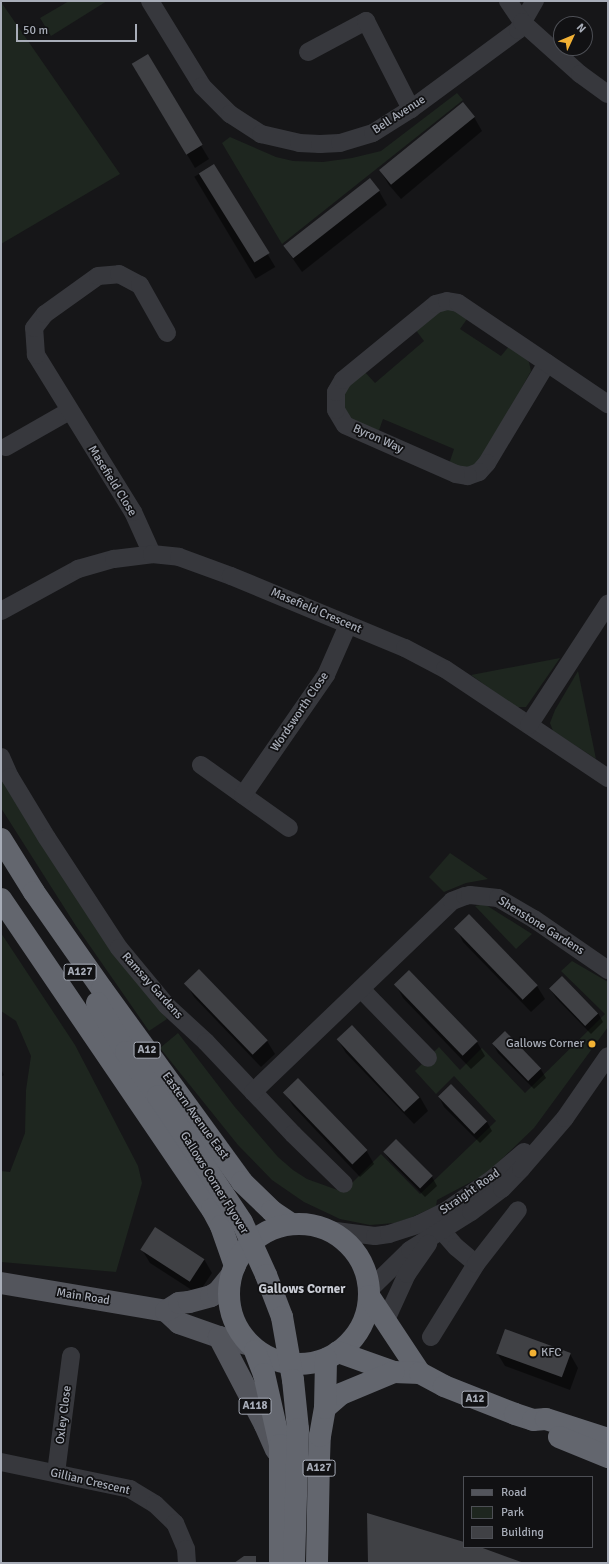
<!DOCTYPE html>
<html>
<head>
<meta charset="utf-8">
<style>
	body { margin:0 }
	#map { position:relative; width:609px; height:1564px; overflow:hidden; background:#161618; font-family:Signika,sans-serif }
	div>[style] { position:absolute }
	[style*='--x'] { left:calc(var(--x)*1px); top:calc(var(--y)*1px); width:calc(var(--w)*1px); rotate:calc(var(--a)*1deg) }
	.green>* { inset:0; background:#1e261f }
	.shadow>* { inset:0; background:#0007; transform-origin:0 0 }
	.building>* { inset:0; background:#404145; transform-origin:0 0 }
	.minor>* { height:18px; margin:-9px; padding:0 9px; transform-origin:9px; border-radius:9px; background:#37383d }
	.major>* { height:22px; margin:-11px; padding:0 11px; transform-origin:11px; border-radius:11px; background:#53555c }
	.highway>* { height:22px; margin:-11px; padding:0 11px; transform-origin:11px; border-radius:11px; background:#63666e }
	.highway>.ring { margin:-11px; padding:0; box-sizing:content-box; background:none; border:22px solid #63666e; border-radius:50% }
	.highway-bridge>* { height:22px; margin:-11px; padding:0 11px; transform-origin:11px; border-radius:11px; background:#63666e }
	.dots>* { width:11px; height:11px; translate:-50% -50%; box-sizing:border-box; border:2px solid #111113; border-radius:50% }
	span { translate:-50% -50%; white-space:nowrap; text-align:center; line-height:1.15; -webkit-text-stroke:3.5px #111113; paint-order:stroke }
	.shield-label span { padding:1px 3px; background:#111113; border:1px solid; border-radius:3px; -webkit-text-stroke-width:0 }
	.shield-label { font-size:11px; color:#a8adb8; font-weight:700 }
	.street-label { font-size:12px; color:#a8adb8 }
	.poi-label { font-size:12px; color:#a8adb8 }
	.right { translate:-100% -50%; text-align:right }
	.left { translate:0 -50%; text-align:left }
	.neighbourhood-label { font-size:13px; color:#c9ccd4; font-weight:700 }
	.frame { position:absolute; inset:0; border:2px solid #a8adb8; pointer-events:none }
	.legend { position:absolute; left:463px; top:1476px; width:130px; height:72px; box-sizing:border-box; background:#111113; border:1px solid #4d4f55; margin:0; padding:5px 7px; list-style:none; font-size:12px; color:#a8adb8 }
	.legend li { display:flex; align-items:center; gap:8px; height:20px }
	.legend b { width:20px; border:1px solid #4d4f55 }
	.north { position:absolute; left:553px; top:16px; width:40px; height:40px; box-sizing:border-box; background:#111113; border:1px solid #4d4f55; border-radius:50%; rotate:46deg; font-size:11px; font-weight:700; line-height:16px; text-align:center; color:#a8adb8 }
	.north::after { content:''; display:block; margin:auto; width:14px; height:18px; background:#f2b134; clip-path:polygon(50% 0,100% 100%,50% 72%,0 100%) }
	.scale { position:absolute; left:16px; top:24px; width:121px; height:18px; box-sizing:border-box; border:2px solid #a8adb8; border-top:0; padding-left:5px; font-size:12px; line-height:14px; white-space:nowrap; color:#a8adb8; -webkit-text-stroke:3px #111113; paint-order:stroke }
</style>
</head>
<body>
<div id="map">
	<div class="green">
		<div style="clip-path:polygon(69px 1px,107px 1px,51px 36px,40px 18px)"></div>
		<div style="clip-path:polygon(1px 2px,120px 174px,1px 244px)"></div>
		<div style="clip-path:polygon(457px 93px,463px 100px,282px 244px,222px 143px,230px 137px,276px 157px,293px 161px,323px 162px,352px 158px,381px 151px)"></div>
		<div style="clip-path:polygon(447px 307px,469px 316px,460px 329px,501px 356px,510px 345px,529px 362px,531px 371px,485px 455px,476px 465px,465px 470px,449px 464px,454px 449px,383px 419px,378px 433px,348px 417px,343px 409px,345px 389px,364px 371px,375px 383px,424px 341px,415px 329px)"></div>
		<div style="clip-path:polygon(560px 658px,526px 707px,515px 707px,471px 675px)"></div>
		<div style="clip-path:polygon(578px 671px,596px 759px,553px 731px,550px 723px,555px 710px)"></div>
		<div style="clip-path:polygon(1px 771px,101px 932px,167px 1019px,149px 1031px,76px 926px,1px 808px)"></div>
		<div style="clip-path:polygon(450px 853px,488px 879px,466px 883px,444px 892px,429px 877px)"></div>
		<div style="clip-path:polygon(480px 905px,486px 905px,532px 934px,516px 949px,475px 906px)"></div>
		<div style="clip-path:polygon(1px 933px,75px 1045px,138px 1166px,142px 1183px,116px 1272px,1px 1262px,1px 1171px,10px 1172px,25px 1133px,26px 1090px,31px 1056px,16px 1021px,1px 1011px)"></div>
		<div style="clip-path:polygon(572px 961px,608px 982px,608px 1027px,534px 1128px,486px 1174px,437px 1200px,436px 1206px,410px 1218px,395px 1223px,370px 1225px,340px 1219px,304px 1202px,272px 1180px,238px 1145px,160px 1048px,178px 1033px,234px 1106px,278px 1157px,293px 1170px,307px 1179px,343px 1192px,381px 1154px,420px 1194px,496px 1121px,454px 1076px,436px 1094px,415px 1071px,439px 1047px,460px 1070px,482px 1048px,525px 1093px,605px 1014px,561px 971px)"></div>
	</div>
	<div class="shadow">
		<div style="clip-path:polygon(147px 55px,209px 159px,195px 168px,141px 77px)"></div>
		<div style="clip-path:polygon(474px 117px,482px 131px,401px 199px,389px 185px,381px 172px)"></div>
		<div style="left:214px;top:165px;width:119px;height:23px;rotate:59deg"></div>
		<div style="clip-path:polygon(379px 191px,387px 205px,302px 272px,284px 246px)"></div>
		<div style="clip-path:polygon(456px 928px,537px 986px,545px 999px,531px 1012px,463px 942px)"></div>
		<div style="clip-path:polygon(409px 972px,477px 1042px,485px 1056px,471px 1069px,403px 998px,396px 985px)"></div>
		<div style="clip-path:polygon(186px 983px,267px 1041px,275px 1054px,261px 1067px,194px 997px)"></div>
		<div style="clip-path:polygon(550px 989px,598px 1013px,603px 1022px,591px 1034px,556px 998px)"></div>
		<div style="clip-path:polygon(338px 1040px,420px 1097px,428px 1111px,414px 1124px,346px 1053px)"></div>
		<div style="clip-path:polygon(493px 1044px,540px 1068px,546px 1078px,534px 1089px,498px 1053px)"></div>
		<div style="clip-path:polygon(1px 1069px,4px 1075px,1px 1077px)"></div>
		<div style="clip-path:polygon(451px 1086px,487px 1122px,492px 1131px,480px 1143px,444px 1107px,439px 1097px)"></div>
		<div style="clip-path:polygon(285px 1093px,366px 1150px,374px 1164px,360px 1177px,293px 1106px)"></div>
		<div style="clip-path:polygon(384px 1152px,432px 1177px,437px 1186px,425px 1197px,390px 1161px)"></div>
		<div style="clip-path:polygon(142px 1250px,204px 1259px,212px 1273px,198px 1294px,150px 1263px)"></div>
		<div style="clip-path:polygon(497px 1353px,570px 1354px,578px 1368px,570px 1390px,505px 1366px)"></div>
	</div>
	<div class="building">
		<div style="left:148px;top:54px;width:106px;height:19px;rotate:59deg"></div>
		<div style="left:463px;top:102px;width:19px;height:108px;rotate:51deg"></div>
		<div style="left:214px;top:164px;width:105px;height:18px;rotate:58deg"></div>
		<div style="left:370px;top:178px;width:16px;height:110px;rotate:52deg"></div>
		<div style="left:469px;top:914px;width:99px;height:21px;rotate:46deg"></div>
		<div style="left:199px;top:969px;width:99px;height:21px;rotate:46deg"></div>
		<div style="left:409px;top:970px;width:99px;height:21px;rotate:46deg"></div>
		<div style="left:562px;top:976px;width:52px;height:18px;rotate:46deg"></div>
		<div style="left:352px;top:1025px;width:99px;height:21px;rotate:47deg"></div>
		<div style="left:505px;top:1031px;width:52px;height:18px;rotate:46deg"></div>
		<div style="left:298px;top:1078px;width:100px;height:21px;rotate:46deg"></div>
		<div style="left:451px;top:1084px;width:52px;height:18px;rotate:46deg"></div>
		<div style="left:396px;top:1139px;width:52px;height:18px;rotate:45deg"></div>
		<div style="left:155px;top:1227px;width:59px;height:27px;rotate:33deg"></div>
		<div style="left:505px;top:1329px;width:70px;height:26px;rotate:20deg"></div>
		<div style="clip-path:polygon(367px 1513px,464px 1542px,464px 1547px,480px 1547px,524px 1563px,368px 1563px)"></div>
		<div style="clip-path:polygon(244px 1556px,256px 1556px,256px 1563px,234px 1563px)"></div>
	</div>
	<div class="minor">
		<div style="--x:150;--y:1;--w:100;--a:58.5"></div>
		<div style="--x:202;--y:86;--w:40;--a:45"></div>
		<div style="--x:230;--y:114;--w:37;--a:33"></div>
		<div style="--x:261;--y:134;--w:39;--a:13"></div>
		<div style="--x:299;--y:143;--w:21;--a:3"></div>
		<div style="--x:320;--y:144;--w:20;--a:-3"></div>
		<div style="--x:340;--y:143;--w:34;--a:-17"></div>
		<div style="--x:373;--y:133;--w:45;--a:-32.3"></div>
		<div style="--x:411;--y:109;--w:133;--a:-36.4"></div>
		<div style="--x:518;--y:30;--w:34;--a:-60"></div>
		<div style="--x:508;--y:1;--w:25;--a:56"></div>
		<div style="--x:522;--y:22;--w:78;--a:41.9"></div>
		<div style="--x:580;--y:74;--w:34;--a:36"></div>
		<div style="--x:308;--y:52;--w:66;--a:-28.1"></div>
		<div style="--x:366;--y:21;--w:99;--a:62.9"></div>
		<div style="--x:547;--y:363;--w:117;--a:121"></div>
		<div style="--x:487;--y:463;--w:12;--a:132"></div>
		<div style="--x:479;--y:472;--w:12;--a:160"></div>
		<div style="--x:468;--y:476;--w:12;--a:-171"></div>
		<div style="--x:456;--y:474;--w:121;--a:-156.2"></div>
		<div style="--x:345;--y:425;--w:17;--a:-121"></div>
		<div style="--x:336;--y:410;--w:18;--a:-90"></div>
		<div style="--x:336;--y:392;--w:14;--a:-60"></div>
		<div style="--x:343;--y:380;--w:120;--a:-39.3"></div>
		<div style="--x:436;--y:304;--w:11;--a:-15"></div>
		<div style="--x:447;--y:301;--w:11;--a:10"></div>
		<div style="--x:458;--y:303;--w:181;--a:34"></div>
		<div style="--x:6;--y:447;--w:73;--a:-29.7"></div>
		<div style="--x:152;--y:554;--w:46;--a:-114.3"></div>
		<div style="--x:133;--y:512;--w:185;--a:-121.7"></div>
		<div style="--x:36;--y:355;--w:27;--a:-94"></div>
		<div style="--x:34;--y:328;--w:18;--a:-52"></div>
		<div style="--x:45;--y:314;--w:65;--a:-35.6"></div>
		<div style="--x:98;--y:276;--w:21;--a:-5"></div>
		<div style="--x:119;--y:274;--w:24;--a:28"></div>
		<div style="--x:140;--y:285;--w:55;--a:60.6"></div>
		<div style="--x:1;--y:611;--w:88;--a:-28.6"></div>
		<div style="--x:78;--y:569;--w:37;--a:-16"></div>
		<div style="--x:114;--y:559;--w:38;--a:-7"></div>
		<div style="--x:152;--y:554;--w:27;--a:6"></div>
		<div style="--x:179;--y:557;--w:55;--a:20.1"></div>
		<div style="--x:231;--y:576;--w:188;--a:22.5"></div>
		<div style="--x:405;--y:648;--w:45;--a:27.7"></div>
		<div style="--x:445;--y:669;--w:196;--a:33.8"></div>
		<div style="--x:529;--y:725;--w:145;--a:-56.9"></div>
		<div style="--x:1;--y:757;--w:22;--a:66"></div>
		<div style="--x:10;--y:777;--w:71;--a:58.8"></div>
		<div style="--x:47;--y:838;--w:131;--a:56.8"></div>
		<div style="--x:119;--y:948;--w:75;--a:50.4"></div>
		<div style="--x:167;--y:1006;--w:53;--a:42.7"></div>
		<div style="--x:206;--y:1042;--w:127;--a:46.6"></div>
		<div style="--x:293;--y:1134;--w:71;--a:44.4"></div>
		<div style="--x:201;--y:765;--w:108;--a:35.6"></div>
		<div style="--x:243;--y:795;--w:146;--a:-55.3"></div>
		<div style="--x:326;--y:675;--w:55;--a:-66.3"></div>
		<div style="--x:361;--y:989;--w:96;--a:45.8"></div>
		<div style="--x:253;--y:1092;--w:276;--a:-43.8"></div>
		<div style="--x:452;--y:901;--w:14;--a:-21"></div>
		<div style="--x:465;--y:896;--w:5;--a:-11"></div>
		<div style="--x:470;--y:895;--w:28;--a:6"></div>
		<div style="--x:498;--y:898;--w:42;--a:30.3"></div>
		<div style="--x:534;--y:919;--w:90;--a:34.6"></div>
		<div style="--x:328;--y:1230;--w:47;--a:7.3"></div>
		<div style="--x:375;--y:1236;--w:14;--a:-8"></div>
		<div style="--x:389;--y:1234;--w:32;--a:-18"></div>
		<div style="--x:419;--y:1224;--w:30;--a:-26"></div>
		<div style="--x:446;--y:1211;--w:56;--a:-34.8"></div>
		<div style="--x:492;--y:1179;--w:42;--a:-40.2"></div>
		<div style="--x:442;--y:1231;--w:21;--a:49"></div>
		<div style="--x:456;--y:1247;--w:26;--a:40"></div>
		<div style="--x:369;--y:1290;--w:57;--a:-44.3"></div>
		<div style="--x:410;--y:1250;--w:72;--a:-31.9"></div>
		<div style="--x:471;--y:1212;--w:39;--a:-37"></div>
		<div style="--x:502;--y:1189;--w:28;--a:-46"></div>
		<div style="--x:521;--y:1169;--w:67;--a:-49.2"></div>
		<div style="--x:565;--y:1118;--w:75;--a:-55.3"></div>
		<div style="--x:385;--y:1322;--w:53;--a:-65.4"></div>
		<div style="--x:407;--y:1274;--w:37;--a:-55"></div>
		<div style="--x:431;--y:1337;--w:86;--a:-58.3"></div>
		<div style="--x:476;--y:1264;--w:68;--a:-52.1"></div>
		<div style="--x:1;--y:1462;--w:132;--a:11.8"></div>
		<div style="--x:130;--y:1489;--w:29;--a:31"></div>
		<div style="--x:155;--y:1504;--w:28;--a:44"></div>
		<div style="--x:175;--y:1523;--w:28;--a:67"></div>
		<div style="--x:186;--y:1549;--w:14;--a:86"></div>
		<div style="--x:56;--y:1473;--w:118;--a:-82.7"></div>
	</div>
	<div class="major">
		<div style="--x:1;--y:1283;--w:167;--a:9.6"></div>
		<div style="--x:166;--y:1311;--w:18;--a:43"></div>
		<div style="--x:179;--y:1323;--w:42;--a:19.3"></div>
		<div style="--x:219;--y:1337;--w:32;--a:14"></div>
		<div style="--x:166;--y:1311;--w:15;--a:-32"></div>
		<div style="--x:179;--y:1303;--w:10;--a:-6"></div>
		<div style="--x:189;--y:1302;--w:23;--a:-15"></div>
		<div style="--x:211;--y:1296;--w:8;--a:-30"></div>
		<div style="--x:218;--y:1292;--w:19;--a:-51"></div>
		<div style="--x:219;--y:1337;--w:99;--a:62.4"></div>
		<div style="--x:265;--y:1425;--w:27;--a:66"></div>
	</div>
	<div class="highway">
		<div style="--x:1;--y:839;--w:62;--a:58.1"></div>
		<div style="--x:34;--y:892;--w:118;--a:55"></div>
		<div style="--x:102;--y:989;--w:238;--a:54"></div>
		<div style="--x:242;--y:1182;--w:42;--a:44"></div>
		<div style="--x:272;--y:1211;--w:23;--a:34"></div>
		<div style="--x:1;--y:899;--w:375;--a:55.8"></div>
		<div style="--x:212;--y:1209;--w:19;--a:62"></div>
		<div style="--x:221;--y:1226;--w:42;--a:70.7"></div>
		<div style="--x:97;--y:1003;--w:57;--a:59.4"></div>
		<div class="ring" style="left:229px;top:1224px;width:118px;height:118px"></div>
		<div style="--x:369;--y:1296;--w:92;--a:56.5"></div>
		<div style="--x:255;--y:1351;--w:25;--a:69"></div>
		<div style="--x:264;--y:1374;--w:73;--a:77.3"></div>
		<div style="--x:280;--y:1445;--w:118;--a:90"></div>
		<div style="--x:338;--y:1352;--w:59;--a:19.7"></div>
		<div style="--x:394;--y:1372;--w:26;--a:2"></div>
		<div style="--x:420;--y:1373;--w:27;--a:28"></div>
		<div style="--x:444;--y:1386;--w:76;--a:21.5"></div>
		<div style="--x:515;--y:1414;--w:19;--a:18"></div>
		<div style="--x:533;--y:1420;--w:13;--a:-4"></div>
		<div style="--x:546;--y:1419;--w:65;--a:17.9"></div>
		<div style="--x:325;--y:1408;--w:21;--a:-41"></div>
		<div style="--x:341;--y:1394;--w:57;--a:-22.5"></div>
		<div style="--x:559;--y:1437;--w:53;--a:22.2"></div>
		<div style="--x:317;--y:1563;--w:104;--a:-88.9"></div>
		<div style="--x:319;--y:1459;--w:23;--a:-88"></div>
		<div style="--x:320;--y:1436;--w:28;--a:-80"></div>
		<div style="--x:325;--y:1408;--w:49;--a:-88.8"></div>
	</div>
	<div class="highway-bridge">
		<div style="--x:126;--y:1052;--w:54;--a:54"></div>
		<div style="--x:158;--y:1096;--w:151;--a:56.3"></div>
		<div style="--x:242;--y:1222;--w:58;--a:65.6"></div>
		<div style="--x:266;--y:1275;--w:45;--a:69.1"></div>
		<div style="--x:282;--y:1317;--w:64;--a:80.1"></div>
		<div style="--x:293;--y:1380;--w:49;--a:84.2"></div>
		<div style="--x:298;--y:1429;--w:134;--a:91.7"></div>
	</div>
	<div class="dots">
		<div style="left:592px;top:1044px;background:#f2b134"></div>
		<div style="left:533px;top:1353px;background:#f2b134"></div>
	</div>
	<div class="shield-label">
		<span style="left:80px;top:972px">A127</span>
		<span style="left:147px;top:1050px">A12</span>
		<span style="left:475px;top:1399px">A12</span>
		<span style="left:255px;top:1406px">A118</span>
		<span style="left:319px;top:1468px">A127</span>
	</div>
	<div class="street-label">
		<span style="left:399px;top:115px;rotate:-33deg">Bell Avenue</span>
		<span style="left:378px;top:439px;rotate:24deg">Byron Way</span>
		<span style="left:112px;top:481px;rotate:58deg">Masefield Close</span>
		<span style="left:316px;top:611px;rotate:23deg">Masefield Crescent</span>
		<span style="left:300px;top:712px;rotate:-56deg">Wordsworth Close</span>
		<span style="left:541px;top:926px;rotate:32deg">Shenstone Gardens</span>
		<span style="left:152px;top:986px;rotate:48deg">Ramsay Gardens</span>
		<span style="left:195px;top:1116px;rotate:54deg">Eastern Avenue East</span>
		<span style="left:214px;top:1183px;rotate:58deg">Gallows Corner Flyover</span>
		<span style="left:470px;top:1192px;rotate:-35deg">Straight Road</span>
		<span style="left:83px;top:1297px;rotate:9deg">Main Road</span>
		<span style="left:64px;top:1415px;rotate:-83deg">Oxley Close</span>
		<span style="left:90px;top:1482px;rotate:13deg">Gillian Crescent</span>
	</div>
	<div class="poi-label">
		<span class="right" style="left:584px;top:1044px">Gallows Corner</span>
		<span class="left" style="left:541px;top:1353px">KFC</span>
	</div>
	<div class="neighbourhood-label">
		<span style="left:302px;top:1289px">Gallows Corner</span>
	</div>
	<div class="frame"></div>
	<ul class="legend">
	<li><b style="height:5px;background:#53555c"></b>Road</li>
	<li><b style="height:11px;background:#1e261f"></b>Park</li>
	<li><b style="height:11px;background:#404145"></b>Building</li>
	</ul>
	<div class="north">N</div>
	<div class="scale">50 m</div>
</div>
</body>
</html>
